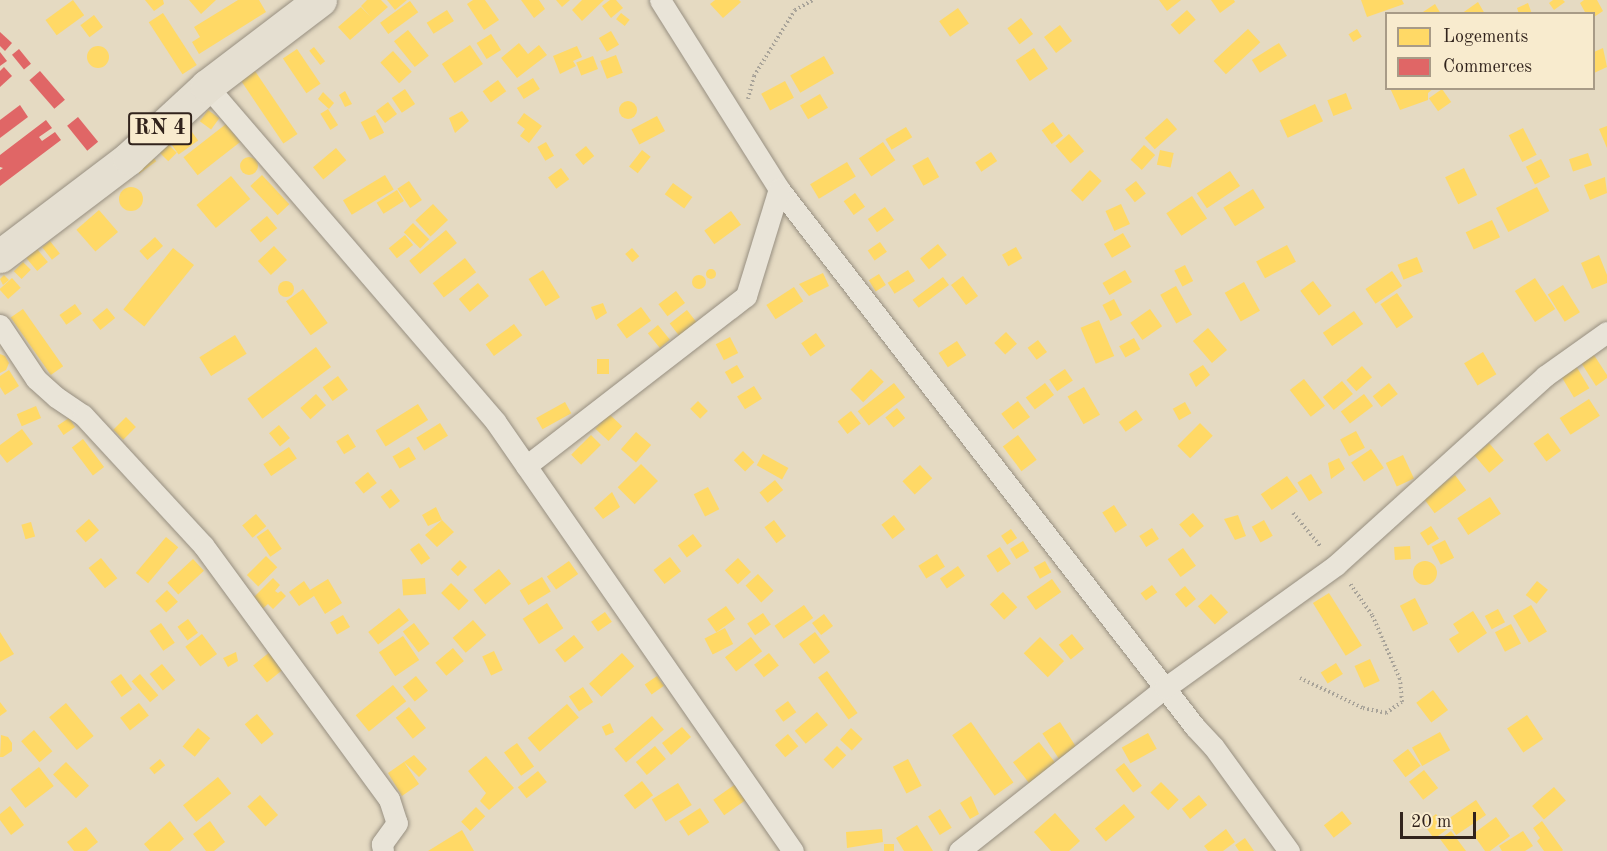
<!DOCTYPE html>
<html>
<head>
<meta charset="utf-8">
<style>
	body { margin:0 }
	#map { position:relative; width:1607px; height:851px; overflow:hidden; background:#e5dac2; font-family:"Old Standard TT",serif }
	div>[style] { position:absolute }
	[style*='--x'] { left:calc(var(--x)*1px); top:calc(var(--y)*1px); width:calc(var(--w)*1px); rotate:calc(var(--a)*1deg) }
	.homes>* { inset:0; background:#ffd966; transform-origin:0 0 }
	.round { border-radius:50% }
	.shops>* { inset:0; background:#e06666; transform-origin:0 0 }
	.path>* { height:4px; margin-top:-2px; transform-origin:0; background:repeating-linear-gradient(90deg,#a8a399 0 1.5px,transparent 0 4.5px) }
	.roads { filter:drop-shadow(0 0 2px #978f81) drop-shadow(0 0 2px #978f81) }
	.minor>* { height:21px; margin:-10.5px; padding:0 10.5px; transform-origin:10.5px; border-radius:10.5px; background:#e9e4d8 }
	.trunk>* { height:33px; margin:-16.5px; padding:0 16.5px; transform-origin:16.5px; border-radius:16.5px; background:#e5dfd1 }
	span { translate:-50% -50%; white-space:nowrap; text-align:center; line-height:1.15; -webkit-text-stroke:6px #f8ebce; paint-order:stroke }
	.shield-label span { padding:2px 4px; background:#f8ebce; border:2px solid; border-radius:4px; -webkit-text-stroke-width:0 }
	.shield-label { font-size:22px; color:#31231c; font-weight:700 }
	.legend { position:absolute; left:1385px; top:12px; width:210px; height:78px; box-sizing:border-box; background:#f8ebce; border:2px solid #a89b87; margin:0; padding:8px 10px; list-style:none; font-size:18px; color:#31231c }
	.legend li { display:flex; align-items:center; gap:12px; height:30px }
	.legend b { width:30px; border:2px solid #a89b87 }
	.scale { position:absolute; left:1400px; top:812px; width:76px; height:27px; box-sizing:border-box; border:3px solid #31231c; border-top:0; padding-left:8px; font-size:18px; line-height:21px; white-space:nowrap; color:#31231c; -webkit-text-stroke:4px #f8ebce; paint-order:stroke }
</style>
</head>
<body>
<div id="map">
	<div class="homes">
		<div style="left:73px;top:0;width:19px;height:34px;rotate:54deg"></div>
		<div style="clip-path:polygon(145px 0,163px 0,164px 4px,154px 11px)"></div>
		<div style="clip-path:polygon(189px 0,216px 0,201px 14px)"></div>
		<div style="clip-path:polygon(238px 0,259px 0,266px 12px,199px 54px,192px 42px,200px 37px,194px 27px)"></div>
		<div style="clip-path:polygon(367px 0,381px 0,388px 7px,350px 40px,338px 27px,361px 7px,370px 16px,361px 6px)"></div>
		<div style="clip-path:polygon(387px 0,407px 0,395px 10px)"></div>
		<div style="clip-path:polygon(473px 0,485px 0,499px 20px,484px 30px,467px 4px)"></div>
		<div style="clip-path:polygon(521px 0,539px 0,545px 9px,534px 18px)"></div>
		<div style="clip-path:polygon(556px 0,570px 0,562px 7px)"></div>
		<div style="clip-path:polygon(582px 0,604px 0,582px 21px,572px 10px)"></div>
		<div style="clip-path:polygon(610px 0,616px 0,623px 8px,611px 18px,602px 6px)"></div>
		<div style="clip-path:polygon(715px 0,739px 0,741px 2px,723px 18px,710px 4px)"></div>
		<div style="clip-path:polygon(1159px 0,1181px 0,1167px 11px)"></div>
		<div style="clip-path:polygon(1211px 0,1234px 0,1235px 2px,1220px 13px)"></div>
		<div style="clip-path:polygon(1361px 0,1402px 0,1404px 4px,1367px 17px)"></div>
		<div style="clip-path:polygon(1553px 0,1563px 0,1565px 2px,1554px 10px,1549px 3px)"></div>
		<div style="clip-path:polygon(1584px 0,1597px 0,1603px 11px,1594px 17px,1594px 14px,1586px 14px,1580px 3px)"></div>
		<div style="left:410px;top:1px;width:14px;height:37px;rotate:54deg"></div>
		<div style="clip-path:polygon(1478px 2px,1485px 14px,1461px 14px)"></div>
		<div style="clip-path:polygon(1528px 3px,1532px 14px,1519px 14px,1517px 8px)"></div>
		<div style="clip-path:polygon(1435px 4px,1441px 14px,1424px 14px,1423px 12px)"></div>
		<div style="left:958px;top:8px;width:19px;height:23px;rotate:55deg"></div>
		<div style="left:447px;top:10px;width:13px;height:24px;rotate:58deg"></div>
		<div style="left:1187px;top:10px;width:13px;height:22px;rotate:48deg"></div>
		<div style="left:163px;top:13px;width:62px;height:17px;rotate:57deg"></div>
		<div style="left:621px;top:13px;width:11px;height:8px;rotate:38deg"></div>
		<div style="left:94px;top:15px;width:15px;height:17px;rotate:53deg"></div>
		<div style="left:1021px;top:18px;width:20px;height:17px;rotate:53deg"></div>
		<div style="left:1060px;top:25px;width:20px;height:20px;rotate:53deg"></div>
		<div style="left:1248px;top:29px;width:18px;height:47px;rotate:47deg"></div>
		<div style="left:1357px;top:29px;width:9px;height:10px;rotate:58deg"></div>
		<div style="left:408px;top:30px;width:33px;height:18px;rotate:51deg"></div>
		<div style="left:611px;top:31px;width:16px;height:14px;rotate:60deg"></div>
		<div style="left:491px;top:34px;width:19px;height:17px;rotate:58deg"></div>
		<div style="clip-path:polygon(519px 43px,528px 54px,539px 45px,547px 55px,517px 78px,501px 58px)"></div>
		<div style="left:1279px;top:43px;width:15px;height:32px;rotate:58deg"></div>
		<div style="left:470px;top:45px;width:23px;height:34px;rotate:56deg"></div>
		<div style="clip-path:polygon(577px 46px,582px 57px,573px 61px,576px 66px,560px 74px,553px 56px)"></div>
		<div class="round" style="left:87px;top:46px;width:22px;height:22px"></div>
		<div style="left:314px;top:47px;width:18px;height:6px;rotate:52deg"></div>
		<div style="left:1034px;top:48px;width:25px;height:22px;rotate:56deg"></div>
		<div style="clip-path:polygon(1603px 48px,1607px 67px,1594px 73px,1594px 52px)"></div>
		<div style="left:297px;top:49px;width:42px;height:17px;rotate:56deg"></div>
		<div style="left:393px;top:51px;width:28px;height:17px;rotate:48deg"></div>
		<div style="left:616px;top:55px;width:19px;height:17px;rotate:69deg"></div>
		<div style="left:593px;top:56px;width:14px;height:18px;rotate:69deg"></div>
		<div style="left:824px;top:56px;width:20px;height:39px;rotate:60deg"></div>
		<div style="left:255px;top:71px;width:76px;height:17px;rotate:56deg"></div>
		<div style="left:533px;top:78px;width:13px;height:19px;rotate:58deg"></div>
		<div style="left:498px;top:80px;width:14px;height:19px;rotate:54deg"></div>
		<div style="left:785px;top:81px;width:19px;height:27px;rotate:62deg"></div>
		<div style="clip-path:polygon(1390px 88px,1434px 88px,1428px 93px,1428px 100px,1400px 110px)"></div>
		<div style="left:405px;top:89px;width:18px;height:16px;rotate:56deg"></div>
		<div style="left:1442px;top:89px;width:16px;height:16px;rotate:55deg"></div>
		<div style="clip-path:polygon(345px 91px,352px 104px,345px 107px,339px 95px)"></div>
		<div style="clip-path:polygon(323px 92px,334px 103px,329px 109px,318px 99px)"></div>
		<div style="left:1346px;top:93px;width:17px;height:20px;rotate:69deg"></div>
		<div style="left:820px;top:94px;width:16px;height:23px;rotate:60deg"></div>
		<div class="round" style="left:619px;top:101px;width:18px;height:18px"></div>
		<div style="left:388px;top:102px;width:15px;height:15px;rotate:53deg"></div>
		<div style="left:1315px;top:104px;width:19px;height:39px;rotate:65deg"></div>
		<div style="left:328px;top:109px;width:19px;height:9px;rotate:58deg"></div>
		<div style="left:208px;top:110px;width:14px;height:14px;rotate:36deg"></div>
		<div style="clip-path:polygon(462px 111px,469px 121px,455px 133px,449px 118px)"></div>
		<div style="clip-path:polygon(524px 113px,542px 126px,529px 143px,520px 136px,525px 129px,517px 123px)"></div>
		<div style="left:375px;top:115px;width:20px;height:16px;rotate:63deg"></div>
		<div style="left:657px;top:116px;width:17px;height:29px;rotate:62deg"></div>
		<div style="left:1167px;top:118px;width:15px;height:30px;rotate:48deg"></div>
		<div style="left:184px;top:121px;width:24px;height:24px;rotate:54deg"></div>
		<div style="left:1053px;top:122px;width:17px;height:14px;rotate:54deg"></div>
		<div style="left:226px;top:124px;width:23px;height:54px;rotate:52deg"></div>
		<div style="clip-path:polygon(1607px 126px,1607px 148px,1599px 129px)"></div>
		<div style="left:906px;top:127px;width:12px;height:24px;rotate:59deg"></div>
		<div style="left:1523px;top:128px;width:30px;height:16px;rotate:63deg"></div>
		<div style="left:1069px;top:134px;width:23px;height:18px;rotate:49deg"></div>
		<div style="left:164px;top:140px;width:18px;height:12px;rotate:45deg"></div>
		<div style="left:546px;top:142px;width:16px;height:10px;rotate:60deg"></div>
		<div style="left:883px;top:142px;width:22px;height:29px;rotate:56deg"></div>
		<div style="left:1144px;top:145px;width:15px;height:20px;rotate:42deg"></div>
		<div style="left:586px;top:146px;width:13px;height:14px;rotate:51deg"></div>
		<div style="left:336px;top:148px;width:16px;height:30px;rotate:50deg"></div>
		<div style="left:148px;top:150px;width:14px;height:21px;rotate:54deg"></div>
		<div style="left:642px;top:150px;width:11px;height:21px;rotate:38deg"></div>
		<div style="left:1160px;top:150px;width:14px;height:15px;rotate:12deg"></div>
		<div style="left:991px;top:152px;width:11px;height:19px;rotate:56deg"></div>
		<div style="left:1588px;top:153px;width:13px;height:20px;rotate:72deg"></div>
		<div class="round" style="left:240px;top:157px;width:18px;height:18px"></div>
		<div style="left:928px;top:157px;width:23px;height:18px;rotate:61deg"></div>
		<div style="left:1541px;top:159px;width:20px;height:17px;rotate:63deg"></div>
		<div style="left:847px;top:162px;width:17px;height:43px;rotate:59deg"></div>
		<div style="left:561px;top:168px;width:14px;height:16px;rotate:54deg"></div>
		<div style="left:1464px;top:168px;width:30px;height:21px;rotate:64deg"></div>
		<div style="left:1090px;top:170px;width:16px;height:28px;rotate:43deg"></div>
		<div style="left:1230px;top:171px;width:18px;height:40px;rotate:56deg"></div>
		<div style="left:262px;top:175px;width:40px;height:16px;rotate:47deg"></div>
		<div style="left:385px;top:175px;width:17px;height:49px;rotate:59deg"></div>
		<div style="left:231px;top:176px;width:30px;height:45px;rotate:50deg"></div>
		<div style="clip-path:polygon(1605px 177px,1607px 193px,1590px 200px,1584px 185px)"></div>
		<div style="left:409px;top:181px;width:23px;height:14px;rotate:56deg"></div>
		<div style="left:1136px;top:181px;width:16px;height:14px;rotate:52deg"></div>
		<div style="left:673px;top:183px;width:24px;height:14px;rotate:36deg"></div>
		<div style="left:1537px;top:187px;width:27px;height:46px;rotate:63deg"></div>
		<div class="round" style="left:119px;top:187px;width:24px;height:24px"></div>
		<div style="left:1253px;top:189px;width:22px;height:35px;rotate:58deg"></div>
		<div style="left:397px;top:190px;width:13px;height:24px;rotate:58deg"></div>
		<div style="left:855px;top:193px;width:17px;height:14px;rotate:54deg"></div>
		<div style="left:1192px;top:196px;width:27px;height:31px;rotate:56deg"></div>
		<div style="left:433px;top:204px;width:22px;height:24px;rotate:47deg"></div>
		<div style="left:1121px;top:204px;width:22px;height:17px;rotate:66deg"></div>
		<div style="left:885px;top:207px;width:16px;height:21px;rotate:55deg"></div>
		<div style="left:99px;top:210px;width:29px;height:30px;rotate:49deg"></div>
		<div style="left:731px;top:211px;width:17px;height:33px;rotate:54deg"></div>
		<div style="left:267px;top:216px;width:16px;height:22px;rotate:50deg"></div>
		<div style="left:1492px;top:220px;width:19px;height:29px;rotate:65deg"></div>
		<div style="left:413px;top:223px;width:23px;height:13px;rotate:45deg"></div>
		<div style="left:446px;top:230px;width:17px;height:48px;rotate:50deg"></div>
		<div style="left:1123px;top:233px;width:16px;height:22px;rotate:60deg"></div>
		<div style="left:405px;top:235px;width:13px;height:21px;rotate:51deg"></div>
		<div style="left:155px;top:237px;width:12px;height:21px;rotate:48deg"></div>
		<div style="left:50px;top:241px;width:16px;height:10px;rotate:52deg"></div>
		<div style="left:880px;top:242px;width:12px;height:15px;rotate:55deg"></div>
		<div style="left:938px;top:244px;width:14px;height:23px;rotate:51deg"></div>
		<div style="left:1287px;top:245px;width:19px;height:35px;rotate:62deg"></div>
		<div style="left:274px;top:246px;width:19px;height:22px;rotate:47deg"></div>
		<div style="left:1016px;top:247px;width:13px;height:16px;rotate:61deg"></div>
		<div style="left:173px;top:248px;width:27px;height:79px;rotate:39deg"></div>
		<div style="left:632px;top:248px;width:11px;height:9px;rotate:49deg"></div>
		<div style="left:37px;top:249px;width:17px;height:14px;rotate:50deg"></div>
		<div style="clip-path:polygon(1599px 255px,1607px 275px,1607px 283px,1592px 289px,1581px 263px)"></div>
		<div style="left:1417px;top:257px;width:16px;height:21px;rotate:68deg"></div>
		<div style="left:465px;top:258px;width:18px;height:41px;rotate:52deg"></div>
		<div style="left:23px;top:262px;width:11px;height:13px;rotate:45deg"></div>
		<div style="left:1185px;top:265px;width:18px;height:12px;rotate:63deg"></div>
		<div class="round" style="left:706px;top:269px;width:10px;height:10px"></div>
		<div style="left:543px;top:270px;width:32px;height:17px;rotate:58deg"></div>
		<div style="left:908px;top:270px;width:13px;height:24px;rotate:58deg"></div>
		<div style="left:1125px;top:270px;width:14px;height:26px;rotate:60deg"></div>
		<div style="left:1392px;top:271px;width:18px;height:32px;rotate:56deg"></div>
		<div style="clip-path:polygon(823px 273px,829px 286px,809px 296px,799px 284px)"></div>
		<div style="left:879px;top:274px;width:13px;height:12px;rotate:58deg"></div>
		<div style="clip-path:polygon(4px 275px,9px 280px,3px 285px,0 279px)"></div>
		<div class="round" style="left:692px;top:275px;width:14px;height:14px"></div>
		<div style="left:963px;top:276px;width:25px;height:15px;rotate:53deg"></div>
		<div style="left:943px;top:277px;width:10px;height:38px;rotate:53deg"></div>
		<div style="left:12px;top:278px;width:13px;height:17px;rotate:48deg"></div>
		<div style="left:1535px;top:278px;width:37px;height:24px;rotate:57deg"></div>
		<div class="round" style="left:278px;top:281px;width:16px;height:16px"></div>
		<div style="left:1313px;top:281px;width:31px;height:16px;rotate:53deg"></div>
		<div style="left:1244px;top:282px;width:33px;height:22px;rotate:61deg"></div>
		<div style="left:478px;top:283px;width:17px;height:25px;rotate:50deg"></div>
		<div style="left:1563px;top:285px;width:32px;height:18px;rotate:58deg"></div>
		<div style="left:1176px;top:286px;width:33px;height:18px;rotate:61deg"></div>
		<div style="left:794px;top:287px;width:17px;height:33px;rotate:57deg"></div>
		<div style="left:303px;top:289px;width:42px;height:21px;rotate:54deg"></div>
		<div style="left:676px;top:291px;width:15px;height:22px;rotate:53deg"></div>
		<div style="left:1397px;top:293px;width:29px;height:20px;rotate:56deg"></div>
		<div style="left:1114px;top:299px;width:18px;height:13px;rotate:63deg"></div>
		<div style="clip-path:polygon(603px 303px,607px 313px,596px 320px,591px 307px)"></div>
		<div style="left:75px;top:304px;width:12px;height:19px;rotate:55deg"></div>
		<div style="left:641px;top:307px;width:17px;height:30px;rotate:54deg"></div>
		<div style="left:107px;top:308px;width:13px;height:19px;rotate:51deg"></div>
		<div style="left:23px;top:309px;width:70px;height:15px;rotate:55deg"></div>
		<div style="left:1150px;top:309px;width:21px;height:24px;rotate:55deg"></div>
		<div style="left:687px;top:310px;width:18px;height:22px;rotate:52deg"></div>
		<div style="left:1354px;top:311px;width:16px;height:38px;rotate:55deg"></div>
		<div style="left:1099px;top:320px;width:39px;height:20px;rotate:67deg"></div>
		<div style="left:514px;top:324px;width:14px;height:35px;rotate:54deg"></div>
		<div style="left:658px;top:325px;width:19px;height:13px;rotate:51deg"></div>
		<div style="left:1208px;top:328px;width:29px;height:20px;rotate:49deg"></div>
		<div style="left:1006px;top:332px;width:16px;height:16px;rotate:47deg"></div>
		<div style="left:816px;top:333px;width:16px;height:18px;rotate:55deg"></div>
		<div style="left:235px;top:335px;width:22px;height:42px;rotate:58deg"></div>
		<div style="left:730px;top:337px;width:18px;height:16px;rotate:63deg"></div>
		<div style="left:1134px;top:338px;width:13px;height:17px;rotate:61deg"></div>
		<div style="left:1038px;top:340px;width:15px;height:13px;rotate:53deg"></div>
		<div style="left:957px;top:341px;width:17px;height:22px;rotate:57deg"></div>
		<div style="left:316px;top:347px;width:25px;height:86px;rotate:53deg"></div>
		<div style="left:1483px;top:352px;width:26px;height:22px;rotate:59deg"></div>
		<div style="clip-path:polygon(1592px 352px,1607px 375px,1607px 378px,1596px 386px,1580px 361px)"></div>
		<div style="clip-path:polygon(0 354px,5px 356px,9px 363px,6px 370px,0 373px)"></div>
		<div style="left:597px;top:359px;width:12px;height:15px"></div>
		<div style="left:737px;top:365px;width:14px;height:14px;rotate:60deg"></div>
		<div style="clip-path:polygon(1203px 365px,1210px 375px,1196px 387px,1189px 374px)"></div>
		<div style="left:1362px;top:366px;width:15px;height:21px;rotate:48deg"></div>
		<div style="left:1576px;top:366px;width:26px;height:18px;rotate:59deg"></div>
		<div style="left:871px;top:369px;width:18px;height:29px;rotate:45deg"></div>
		<div style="left:1065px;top:369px;width:14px;height:19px;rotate:56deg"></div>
		<div style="clip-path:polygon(9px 370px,19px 386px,5px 395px,0 387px,0 376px)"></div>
		<div style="left:338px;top:376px;width:17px;height:19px;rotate:54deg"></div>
		<div style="left:1304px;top:379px;width:34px;height:18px;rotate:52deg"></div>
		<div style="left:1342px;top:381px;width:17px;height:25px;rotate:50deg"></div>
		<div style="left:894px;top:383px;width:18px;height:46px;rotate:52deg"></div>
		<div style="left:1045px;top:383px;width:15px;height:24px;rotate:53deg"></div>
		<div style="left:1389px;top:383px;width:14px;height:21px;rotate:51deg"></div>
		<div style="left:754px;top:386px;width:15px;height:20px;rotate:58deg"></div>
		<div style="left:1084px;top:387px;width:32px;height:19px;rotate:60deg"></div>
		<div style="left:316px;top:394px;width:15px;height:21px;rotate:48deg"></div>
		<div style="left:1364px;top:394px;width:15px;height:29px;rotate:53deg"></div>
		<div style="left:1589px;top:399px;width:20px;height:35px;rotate:57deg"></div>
		<div style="left:698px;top:401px;width:14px;height:11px;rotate:45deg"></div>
		<div style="left:1018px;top:401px;width:20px;height:21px;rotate:53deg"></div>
		<div style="left:565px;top:402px;width:13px;height:33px;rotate:61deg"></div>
		<div style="left:1185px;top:402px;width:13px;height:14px;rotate:61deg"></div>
		<div style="left:418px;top:404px;width:19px;height:50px;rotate:58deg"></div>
		<div style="left:36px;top:406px;width:13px;height:21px;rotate:67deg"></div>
		<div style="left:897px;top:408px;width:13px;height:15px;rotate:51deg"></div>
		<div style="left:1136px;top:410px;width:12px;height:21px;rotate:55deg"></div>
		<div style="left:851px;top:411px;width:16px;height:17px;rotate:52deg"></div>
		<div style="left:609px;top:414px;width:18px;height:20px;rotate:43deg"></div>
		<div style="left:126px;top:417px;width:14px;height:18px;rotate:45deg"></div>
		<div style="left:69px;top:418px;width:11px;height:14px;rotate:56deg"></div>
		<div style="left:440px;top:423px;width:15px;height:28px;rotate:58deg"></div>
		<div style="left:1200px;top:423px;width:18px;height:32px;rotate:45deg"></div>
		<div style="left:279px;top:425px;width:17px;height:13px;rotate:50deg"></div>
		<div style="clip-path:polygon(22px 429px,33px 444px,7px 463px,0 454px,0 445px)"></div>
		<div style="left:1356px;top:431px;width:19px;height:18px;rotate:62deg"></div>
		<div style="left:636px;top:432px;width:20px;height:23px;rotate:41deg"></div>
		<div style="left:1548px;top:433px;width:22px;height:18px;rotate:54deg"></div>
		<div style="left:348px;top:434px;width:15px;height:14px;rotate:58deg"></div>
		<div style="left:591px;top:435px;width:14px;height:28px;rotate:45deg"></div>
		<div style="left:1018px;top:435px;width:31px;height:19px;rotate:53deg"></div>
		<div style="left:83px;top:439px;width:35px;height:14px;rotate:53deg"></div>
		<div style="left:1489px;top:443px;width:23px;height:19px;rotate:50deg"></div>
		<div style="left:289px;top:447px;width:14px;height:31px;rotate:56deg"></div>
		<div style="left:409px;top:447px;width:14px;height:19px;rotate:60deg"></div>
		<div style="left:1371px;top:449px;width:23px;height:24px;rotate:56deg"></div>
		<div style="left:743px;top:451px;width:16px;height:13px;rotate:45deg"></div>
		<div style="left:763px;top:454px;width:29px;height:13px;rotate:29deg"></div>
		<div style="left:1403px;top:455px;width:26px;height:19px;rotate:65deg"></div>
		<div style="clip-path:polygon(1339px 458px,1345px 469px,1331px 479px,1328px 463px)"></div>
		<div style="left:641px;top:464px;width:24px;height:33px;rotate:45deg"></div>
		<div style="left:920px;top:465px;width:18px;height:24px;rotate:47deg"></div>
		<div style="left:368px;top:472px;width:14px;height:17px;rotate:51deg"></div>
		<div style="left:1311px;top:474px;width:22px;height:16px;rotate:58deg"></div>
		<div style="left:1455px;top:475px;width:19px;height:39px;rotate:54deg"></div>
		<div style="left:1287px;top:476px;width:19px;height:32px;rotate:55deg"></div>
		<div style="left:775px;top:480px;width:13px;height:20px;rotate:51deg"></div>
		<div style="left:708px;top:487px;width:25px;height:16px;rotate:63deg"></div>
		<div style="left:391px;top:489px;width:15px;height:13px;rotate:53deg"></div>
		<div style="clip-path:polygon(612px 492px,620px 507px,603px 519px,594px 508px)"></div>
		<div style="left:1490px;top:497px;width:20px;height:39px;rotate:57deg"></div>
		<div style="left:1114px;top:505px;width:24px;height:14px;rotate:57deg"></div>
		<div style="clip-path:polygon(436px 507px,442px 520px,454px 532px,437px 547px,425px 535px,442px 520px,428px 526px,422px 515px)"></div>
		<div style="left:1193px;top:513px;width:17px;height:18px;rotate:50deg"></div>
		<div style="left:256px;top:514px;width:16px;height:18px;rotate:50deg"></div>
		<div style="left:894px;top:515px;width:18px;height:16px;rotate:52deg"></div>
		<div style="clip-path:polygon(1238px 515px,1246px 536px,1235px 540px,1224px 519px)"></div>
		<div style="left:89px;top:519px;width:15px;height:18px;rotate:48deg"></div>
		<div style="left:774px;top:520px;width:20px;height:12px;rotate:53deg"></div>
		<div style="left:1264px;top:520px;width:18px;height:14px;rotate:61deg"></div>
		<div style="left:31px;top:522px;width:15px;height:10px;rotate:74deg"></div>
		<div style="left:1431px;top:526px;width:15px;height:13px;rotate:58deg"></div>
		<div style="left:1152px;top:528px;width:13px;height:15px;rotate:58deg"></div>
		<div style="left:268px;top:529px;width:24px;height:14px;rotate:55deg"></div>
		<div style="left:1011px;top:529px;width:11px;height:12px;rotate:56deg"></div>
		<div style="left:693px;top:534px;width:15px;height:19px;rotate:53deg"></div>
		<div style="left:166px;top:537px;width:16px;height:47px;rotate:40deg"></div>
		<div style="left:1445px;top:540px;width:20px;height:15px;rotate:63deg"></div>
		<div style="left:1023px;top:541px;width:12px;height:15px;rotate:59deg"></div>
		<div style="left:419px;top:543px;width:19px;height:11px;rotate:54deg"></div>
		<div style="left:1410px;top:546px;width:13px;height:16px;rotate:86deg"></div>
		<div style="left:1000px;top:547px;width:20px;height:16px;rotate:57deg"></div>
		<div style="left:1183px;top:548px;width:22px;height:19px;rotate:54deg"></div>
		<div style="left:937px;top:554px;width:15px;height:22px;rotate:58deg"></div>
		<div style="left:266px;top:556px;width:16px;height:27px;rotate:45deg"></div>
		<div style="left:670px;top:557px;width:18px;height:21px;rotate:52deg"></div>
		<div style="left:101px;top:558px;width:26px;height:16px;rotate:51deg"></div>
		<div style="left:738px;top:558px;width:19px;height:18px;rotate:47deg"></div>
		<div style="left:193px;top:559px;width:16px;height:35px;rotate:47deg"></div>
		<div style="left:460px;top:560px;width:10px;height:13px;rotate:45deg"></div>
		<div style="left:569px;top:561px;width:16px;height:27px;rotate:55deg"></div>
		<div style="left:1045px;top:561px;width:13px;height:13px;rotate:61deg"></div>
		<div class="round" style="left:1413px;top:561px;width:24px;height:24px"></div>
		<div style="left:958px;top:566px;width:12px;height:22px;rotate:55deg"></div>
		<div style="left:499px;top:569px;width:19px;height:33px;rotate:51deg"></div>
		<div style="left:758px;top:574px;width:23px;height:17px;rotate:47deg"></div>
		<div style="left:542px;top:577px;width:17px;height:26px;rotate:59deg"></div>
		<div style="clip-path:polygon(273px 578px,280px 585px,275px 591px,278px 593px,281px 591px,286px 596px,273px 609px,268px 604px,259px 612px,249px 602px)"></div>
		<div style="left:425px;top:578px;width:16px;height:23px;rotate:86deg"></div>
		<div style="clip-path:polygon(328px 579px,342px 603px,325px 614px,314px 596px,299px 606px,289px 592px,304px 581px,310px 590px)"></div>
		<div style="left:1052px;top:579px;width:16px;height:31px;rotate:55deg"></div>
		<div style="left:1537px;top:581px;width:14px;height:18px;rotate:39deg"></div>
		<div style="left:451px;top:583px;width:25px;height:14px;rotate:45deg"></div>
		<div style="left:1152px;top:585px;width:9px;height:14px;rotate:54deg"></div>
		<div style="left:1185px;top:586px;width:17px;height:13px;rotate:50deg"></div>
		<div style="left:167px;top:590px;width:16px;height:16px;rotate:47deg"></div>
		<div style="left:1003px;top:592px;width:21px;height:18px;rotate:47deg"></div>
		<div style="left:1329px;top:593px;width:62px;height:19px;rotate:58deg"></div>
		<div style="left:1211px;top:594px;width:25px;height:18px;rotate:47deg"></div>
		<div style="left:1415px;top:598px;width:29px;height:17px;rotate:63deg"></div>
		<div style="left:547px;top:603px;width:30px;height:29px;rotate:57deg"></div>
		<div style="left:804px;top:605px;width:16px;height:36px;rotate:55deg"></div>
		<div style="left:1531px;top:605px;width:31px;height:21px;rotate:59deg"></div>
		<div style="left:726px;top:606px;width:16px;height:23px;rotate:55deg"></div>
		<div style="left:399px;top:608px;width:16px;height:39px;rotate:52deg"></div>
		<div style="left:1498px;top:609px;width:15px;height:15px;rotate:62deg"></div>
		<div style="clip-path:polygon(1473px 611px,1487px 633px,1458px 653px,1449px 639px,1459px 633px,1453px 624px)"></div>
		<div style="left:605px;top:612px;width:12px;height:17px;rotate:55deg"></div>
		<div style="left:763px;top:613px;width:14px;height:19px;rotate:56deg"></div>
		<div style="left:824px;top:614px;width:15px;height:15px;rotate:53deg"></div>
		<div style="left:343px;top:615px;width:14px;height:15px;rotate:60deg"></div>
		<div style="left:188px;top:619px;width:17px;height:13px;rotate:54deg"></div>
		<div style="left:473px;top:620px;width:20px;height:27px;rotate:49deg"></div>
		<div style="left:161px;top:623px;width:24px;height:14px;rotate:55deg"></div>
		<div style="left:414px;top:623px;width:26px;height:14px;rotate:53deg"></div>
		<div style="left:1511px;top:624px;width:22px;height:18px;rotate:63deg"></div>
		<div style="left:725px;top:628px;width:18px;height:23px;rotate:63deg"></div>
		<div style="clip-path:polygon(0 632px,14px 654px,0 662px)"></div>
		<div style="left:815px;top:632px;width:25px;height:20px;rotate:53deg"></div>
		<div style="left:202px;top:634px;width:25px;height:21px;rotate:53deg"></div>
		<div style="left:1072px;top:634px;width:19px;height:17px;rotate:51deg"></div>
		<div style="left:574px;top:635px;width:16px;height:24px;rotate:52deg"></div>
		<div style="left:403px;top:636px;width:29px;height:29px;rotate:56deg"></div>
		<div style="left:751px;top:637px;width:18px;height:33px;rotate:52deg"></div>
		<div style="left:1040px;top:637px;width:34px;height:23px;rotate:45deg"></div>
		<div style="left:453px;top:648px;width:17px;height:23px;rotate:50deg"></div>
		<div style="left:271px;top:651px;width:22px;height:23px;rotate:51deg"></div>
		<div style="left:494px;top:651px;width:21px;height:13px;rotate:65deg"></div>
		<div style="clip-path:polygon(236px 652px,238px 661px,228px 667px,223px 658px)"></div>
		<div style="left:622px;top:653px;width:18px;height:45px;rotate:47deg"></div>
		<div style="left:769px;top:653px;width:16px;height:19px;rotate:52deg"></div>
		<div style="left:1370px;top:659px;width:24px;height:17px;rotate:66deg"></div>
		<div style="left:1336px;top:663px;width:13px;height:18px;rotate:58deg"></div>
		<div style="left:162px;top:664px;width:21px;height:16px;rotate:51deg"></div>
		<div style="left:827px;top:671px;width:52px;height:11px;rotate:54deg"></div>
		<div style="left:121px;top:674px;width:19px;height:13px;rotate:54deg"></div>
		<div style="left:140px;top:674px;width:28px;height:11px;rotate:49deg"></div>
		<div style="left:416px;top:676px;width:19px;height:17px;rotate:51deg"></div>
		<div style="left:657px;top:676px;width:12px;height:15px;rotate:55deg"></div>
		<div style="left:393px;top:685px;width:21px;height:48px;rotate:51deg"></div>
		<div style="left:583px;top:687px;width:18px;height:17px;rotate:56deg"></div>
		<div style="left:1433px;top:690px;width:25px;height:21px;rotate:53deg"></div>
		<div style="left:788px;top:701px;width:14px;height:16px;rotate:54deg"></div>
		<div style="clip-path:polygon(0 702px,7px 711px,0 716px)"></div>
		<div style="left:66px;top:703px;width:43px;height:22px;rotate:50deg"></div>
		<div style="left:139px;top:703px;width:16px;height:24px;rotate:52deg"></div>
		<div style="left:567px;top:704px;width:18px;height:52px;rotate:49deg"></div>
		<div style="left:409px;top:707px;width:27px;height:17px;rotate:51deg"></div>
		<div style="left:817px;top:712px;width:17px;height:29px;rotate:50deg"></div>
		<div style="left:257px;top:714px;width:26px;height:16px;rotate:50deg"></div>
		<div style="left:1527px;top:715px;width:29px;height:24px;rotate:56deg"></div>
		<div style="left:652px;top:716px;width:18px;height:50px;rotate:49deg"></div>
		<div style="left:971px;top:722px;width:74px;height:23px;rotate:55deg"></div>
		<div style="left:1060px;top:722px;width:30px;height:21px;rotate:57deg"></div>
		<div style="left:610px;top:723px;width:10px;height:9px;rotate:66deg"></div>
		<div style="clip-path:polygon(682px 727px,691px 737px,671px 755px,662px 743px)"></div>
		<div style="left:198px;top:728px;width:16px;height:24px;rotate:40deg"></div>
		<div style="left:851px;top:728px;width:16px;height:16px;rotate:43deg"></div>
		<div style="left:34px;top:730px;width:28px;height:17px;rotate:49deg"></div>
		<div style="left:1440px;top:732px;width:21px;height:32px;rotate:61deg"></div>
		<div style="left:1148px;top:733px;width:18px;height:30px;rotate:61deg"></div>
		<div style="left:788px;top:734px;width:16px;height:17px;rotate:50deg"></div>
		<div style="clip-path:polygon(1px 735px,8px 737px,12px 743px,12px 751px,3px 757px,0 757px)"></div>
		<div style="left:1039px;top:742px;width:28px;height:33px;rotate:52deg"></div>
		<div style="left:517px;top:743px;width:29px;height:16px;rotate:54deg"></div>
		<div style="left:655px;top:746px;width:17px;height:25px;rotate:50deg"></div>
		<div style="left:837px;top:746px;width:13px;height:19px;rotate:45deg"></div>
		<div style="left:1408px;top:749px;width:21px;height:19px;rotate:53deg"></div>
		<div style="clip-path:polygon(414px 755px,427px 769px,419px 777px,404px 762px,419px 784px,402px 796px,388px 773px)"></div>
		<div style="clip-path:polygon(486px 756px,514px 788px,489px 810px,480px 801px,486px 793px,468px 771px)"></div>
		<div style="left:160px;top:759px;width:8px;height:14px;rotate:50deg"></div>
		<div style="left:908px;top:759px;width:30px;height:17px;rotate:63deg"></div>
		<div style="left:66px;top:762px;width:33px;height:18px;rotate:46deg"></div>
		<div style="left:1124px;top:763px;width:29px;height:11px;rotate:52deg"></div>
		<div style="left:39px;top:767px;width:24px;height:36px;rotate:52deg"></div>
		<div style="left:1424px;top:770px;width:23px;height:19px;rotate:52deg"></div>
		<div style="left:538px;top:771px;width:14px;height:26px;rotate:51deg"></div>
		<div style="left:218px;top:777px;width:21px;height:45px;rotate:51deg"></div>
		<div style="left:642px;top:781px;width:18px;height:23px;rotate:52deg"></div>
		<div style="left:1161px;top:782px;width:25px;height:15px;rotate:45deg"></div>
		<div style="left:678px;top:783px;width:26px;height:31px;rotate:58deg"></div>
		<div style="left:737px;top:783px;width:19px;height:29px;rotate:55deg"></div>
		<div style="left:1554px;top:787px;width:18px;height:29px;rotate:49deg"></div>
		<div style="left:260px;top:795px;width:27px;height:17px;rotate:48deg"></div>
		<div style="left:1199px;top:795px;width:13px;height:22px;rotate:51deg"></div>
		<div style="clip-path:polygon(971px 796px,979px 814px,970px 819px,960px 803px)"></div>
		<div style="left:1476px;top:800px;width:18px;height:36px;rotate:56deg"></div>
		<div style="left:1124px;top:804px;width:17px;height:38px;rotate:50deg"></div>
		<div style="clip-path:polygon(10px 806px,24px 825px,11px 835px,0 820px,0 814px)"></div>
		<div style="left:476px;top:807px;width:13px;height:21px;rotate:45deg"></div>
		<div style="left:700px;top:808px;width:17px;height:25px;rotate:57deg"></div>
		<div style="left:940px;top:809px;width:22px;height:14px;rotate:58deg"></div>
		<div style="left:1342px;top:811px;width:16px;height:23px;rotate:52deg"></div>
		<div style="clip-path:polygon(1055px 813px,1080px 841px,1069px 851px,1051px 851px,1034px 832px)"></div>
		<div style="left:1436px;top:814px;width:19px;height:16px;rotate:54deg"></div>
		<div style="clip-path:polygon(1496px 817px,1510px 836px,1490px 851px,1485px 851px,1473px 834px)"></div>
		<div style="clip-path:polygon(170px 821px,184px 839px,170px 851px,150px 851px,144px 844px)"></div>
		<div style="clip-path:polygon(210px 821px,225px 842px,214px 851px,206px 851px,193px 834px)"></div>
		<div style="clip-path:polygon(1542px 821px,1563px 850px,1562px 851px,1544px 851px,1537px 841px,1540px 838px,1533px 828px)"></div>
		<div style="clip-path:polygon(917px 825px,933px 851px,904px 851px,896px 838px)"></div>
		<div style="clip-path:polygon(86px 827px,98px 842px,87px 851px,74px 851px,67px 842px)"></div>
		<div style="clip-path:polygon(882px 829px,883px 842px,847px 848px,846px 832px)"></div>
		<div style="clip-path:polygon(1226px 829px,1235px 842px,1223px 851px,1208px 851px,1204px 846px)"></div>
		<div style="clip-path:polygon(462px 830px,474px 851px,428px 851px)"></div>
		<div style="clip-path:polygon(1451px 831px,1466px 851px,1449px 851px,1440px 839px)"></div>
		<div style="clip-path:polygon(1523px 831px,1533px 846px,1525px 851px,1502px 851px,1499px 846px)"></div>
		<div style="clip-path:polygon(1245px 838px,1254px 851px,1239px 851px,1235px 845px)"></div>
		<div style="left:884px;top:844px;width:10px;height:7px"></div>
	</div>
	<div class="shops">
		<div style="clip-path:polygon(0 32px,12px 43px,5px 51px,0 46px)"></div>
		<div style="left:19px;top:49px;width:19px;height:9px;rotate:51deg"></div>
		<div style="clip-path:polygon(0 52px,7px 61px,0 66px)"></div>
		<div style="clip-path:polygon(4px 67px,12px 76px,0 87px,0 71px)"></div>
		<div style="left:40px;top:71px;width:38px;height:14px;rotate:49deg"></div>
		<div style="clip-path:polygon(20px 105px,28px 117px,0 138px,0 120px)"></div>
		<div style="left:78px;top:117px;width:32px;height:14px;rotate:51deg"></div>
		<div style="clip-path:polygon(46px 120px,52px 128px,39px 137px,42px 141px,55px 132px,61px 140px,0 186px,0 170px,3px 168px,0 167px,0 155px)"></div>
	</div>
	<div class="path">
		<div style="--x:748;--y:99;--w:24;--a:-75"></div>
		<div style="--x:754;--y:76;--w:78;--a:-58.2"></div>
		<div style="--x:795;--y:10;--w:21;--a:-29"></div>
		<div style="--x:1293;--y:513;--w:44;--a:50.5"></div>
		<div style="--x:1300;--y:678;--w:70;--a:25.5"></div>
		<div style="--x:1363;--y:708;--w:24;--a:12"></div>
		<div style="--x:1386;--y:713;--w:19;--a:-35"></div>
		<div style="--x:1402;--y:702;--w:23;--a:-95"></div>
		<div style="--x:1400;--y:679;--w:70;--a:-113.6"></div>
		<div style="--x:1372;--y:615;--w:39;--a:-125"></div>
	</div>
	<div class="roads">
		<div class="minor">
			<div style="--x:660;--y:0;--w:223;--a:57.8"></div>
			<div style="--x:779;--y:189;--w:680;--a:52.29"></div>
			<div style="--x:1195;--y:727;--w:26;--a:47"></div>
			<div style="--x:1213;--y:746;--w:130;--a:54.1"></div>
			<div style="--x:207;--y:86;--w:442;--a:49.3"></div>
			<div style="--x:495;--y:421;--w:523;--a:55.28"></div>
			<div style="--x:0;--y:325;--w:65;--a:56.3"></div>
			<div style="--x:36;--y:379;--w:27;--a:42"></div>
			<div style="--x:56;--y:397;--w:32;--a:34"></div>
			<div style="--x:83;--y:415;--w:177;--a:47.3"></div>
			<div style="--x:203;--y:545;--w:315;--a:53.8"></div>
			<div style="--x:389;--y:799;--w:25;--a:72"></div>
			<div style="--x:397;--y:823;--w:26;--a:126"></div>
			<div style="--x:382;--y:844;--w:7;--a:82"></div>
			<div style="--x:526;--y:466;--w:278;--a:-37.7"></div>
			<div style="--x:746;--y:296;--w:112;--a:-72.9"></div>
			<div style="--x:959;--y:851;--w:263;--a:-38.4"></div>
			<div style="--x:1165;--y:688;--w:211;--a:-35.7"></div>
			<div style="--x:1336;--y:565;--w:282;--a:-42.1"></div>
			<div style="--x:1545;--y:376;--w:76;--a:-35.4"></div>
		</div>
		<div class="trunk">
			<div style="--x:0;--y:256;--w:162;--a:-37.2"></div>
			<div style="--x:129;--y:158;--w:106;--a:-42.7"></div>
			<div style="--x:207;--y:86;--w:142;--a:-37.3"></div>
		</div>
	</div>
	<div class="shield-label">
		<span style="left:160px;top:129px">RN 4</span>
	</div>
	<ul class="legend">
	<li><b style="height:16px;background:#ffd966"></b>Logements</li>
	<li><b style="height:16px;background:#e06666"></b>Commerces</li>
	</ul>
	<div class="scale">20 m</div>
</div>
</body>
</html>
